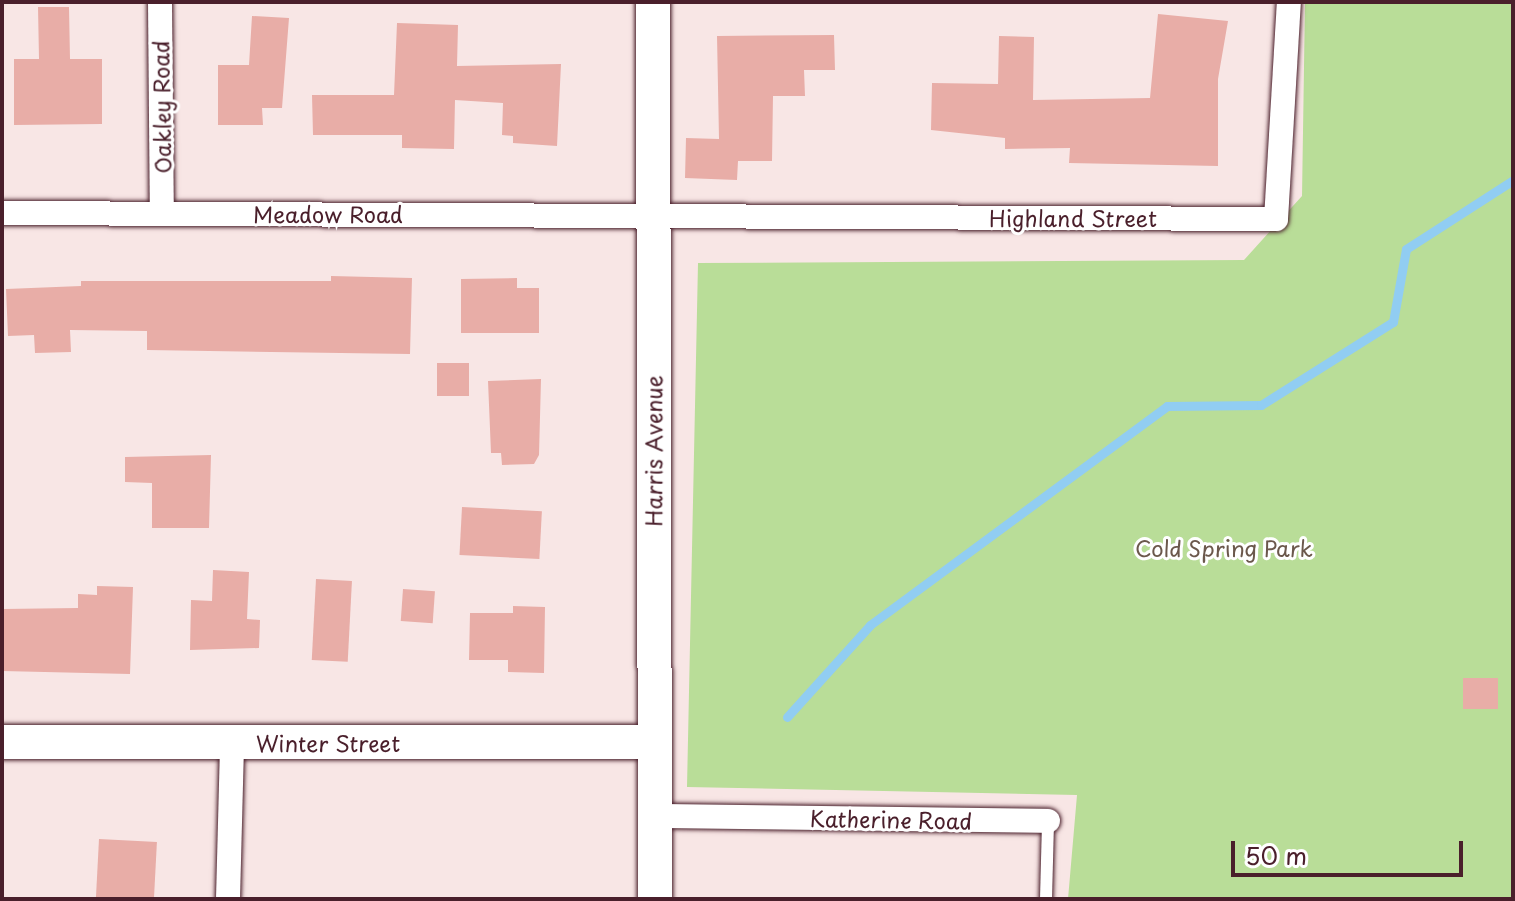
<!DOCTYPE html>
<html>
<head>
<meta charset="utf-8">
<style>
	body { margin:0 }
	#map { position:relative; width:1515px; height:901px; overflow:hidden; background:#f8e6e5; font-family:"Playpen Sans",sans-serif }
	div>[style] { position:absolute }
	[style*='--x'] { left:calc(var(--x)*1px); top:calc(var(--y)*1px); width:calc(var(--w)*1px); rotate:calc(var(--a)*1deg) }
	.green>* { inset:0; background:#b9dd98 }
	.stream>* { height:9px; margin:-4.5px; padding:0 4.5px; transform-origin:4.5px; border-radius:4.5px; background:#91cdf2 }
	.building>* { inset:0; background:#e8ada7; transform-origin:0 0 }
	.roads { filter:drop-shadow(0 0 2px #4a1f2b) drop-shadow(0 0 2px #4a1f2b) }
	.lane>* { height:12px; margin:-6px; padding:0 6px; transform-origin:6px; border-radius:6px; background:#fff }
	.street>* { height:24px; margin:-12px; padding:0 12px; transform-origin:12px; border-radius:12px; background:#fff }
	.secondary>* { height:34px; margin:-17px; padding:0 17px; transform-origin:17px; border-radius:17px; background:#fff }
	span { translate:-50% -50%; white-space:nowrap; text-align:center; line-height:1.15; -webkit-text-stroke:6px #fff; paint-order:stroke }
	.street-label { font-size:22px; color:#4a1f2b }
	.park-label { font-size:22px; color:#6b584c }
	.frame { position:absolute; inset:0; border:4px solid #4a1f2b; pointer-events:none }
	.scale { position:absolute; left:1231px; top:841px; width:232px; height:36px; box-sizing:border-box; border:4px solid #4a1f2b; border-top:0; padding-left:10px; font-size:24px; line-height:28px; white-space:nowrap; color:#4a1f2b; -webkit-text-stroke:6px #fff; paint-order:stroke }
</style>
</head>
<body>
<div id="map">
	<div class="green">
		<div style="clip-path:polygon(1305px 2px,1513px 2px,1513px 899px,1068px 899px,1077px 795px,687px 787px,698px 263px,1244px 260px,1302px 196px)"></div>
	</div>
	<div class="stream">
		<div style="--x:787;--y:717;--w:124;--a:-47.9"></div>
		<div style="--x:870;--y:625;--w:369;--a:-36.4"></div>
		<div style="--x:1167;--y:406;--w:94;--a:-0.6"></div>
		<div style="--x:1261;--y:405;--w:156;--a:-32.2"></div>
		<div style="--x:1393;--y:322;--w:74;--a:-79.9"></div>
		<div style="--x:1406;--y:249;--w:127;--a:-32.8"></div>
	</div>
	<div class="building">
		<div style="clip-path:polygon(38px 7px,69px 7px,70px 59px,102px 59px,102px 124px,14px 125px,14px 59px,39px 59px)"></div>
		<div style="clip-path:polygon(1158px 14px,1228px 21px,1218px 79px,1218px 166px,1069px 163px,1070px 148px,1005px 149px,1005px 138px,931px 130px,932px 83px,998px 84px,999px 36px,1034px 37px,1033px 100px,1150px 98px)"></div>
		<div style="clip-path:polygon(252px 16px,289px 18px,282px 108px,262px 108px,263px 125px,218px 125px,218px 65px,249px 65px)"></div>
		<div style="clip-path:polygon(397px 23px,458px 25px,457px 66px,561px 64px,557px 146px,513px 143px,513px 136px,502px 135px,503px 103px,455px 100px,454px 149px,402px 148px,402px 135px,313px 135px,312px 95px,394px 95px)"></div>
		<div style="clip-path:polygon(834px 35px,835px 70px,804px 70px,805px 96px,773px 96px,772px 161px,738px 161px,737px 180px,685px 178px,686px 138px,719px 139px,717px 36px)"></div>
		<div style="clip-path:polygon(331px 276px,412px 278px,410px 354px,147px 350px,147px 331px,70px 330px,71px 352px,35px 353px,34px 335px,8px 336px,6px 289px,81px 286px,81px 281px,331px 281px)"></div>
		<div style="clip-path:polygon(517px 278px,517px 288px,539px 288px,539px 333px,461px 333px,461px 279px)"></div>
		<div style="left:437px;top:363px;width:32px;height:33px"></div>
		<div style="clip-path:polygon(541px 379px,539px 455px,534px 464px,502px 465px,501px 453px,491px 453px,488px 381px)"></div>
		<div style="clip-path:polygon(211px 455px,209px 528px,152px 528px,152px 483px,125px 482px,125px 457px)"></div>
		<div style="left:462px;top:507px;width:80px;height:48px;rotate:3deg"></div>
		<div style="clip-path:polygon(213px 570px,249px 572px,247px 619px,260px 620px,259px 648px,190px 650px,191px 600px,212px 601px)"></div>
		<div style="left:316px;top:579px;width:36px;height:81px;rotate:3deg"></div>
		<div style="clip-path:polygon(97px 586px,133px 587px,130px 674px,2px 671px,3px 609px,78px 608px,78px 594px,97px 595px)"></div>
		<div style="left:403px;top:589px;width:32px;height:32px;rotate:4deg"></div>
		<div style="clip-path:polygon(513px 606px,545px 607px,544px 673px,508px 672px,508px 660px,469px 660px,470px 613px,513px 613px)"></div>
		<div style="left:1498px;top:678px;width:31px;height:35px;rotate:90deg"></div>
		<div style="left:99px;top:839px;width:58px;height:60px;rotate:3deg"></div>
	</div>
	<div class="roads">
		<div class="lane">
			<div style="--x:1046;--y:899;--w:78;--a:-88.5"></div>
		</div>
		<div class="street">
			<div style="--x:160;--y:2;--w:211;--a:89.5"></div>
			<div style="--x:2;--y:213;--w:1274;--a:0.27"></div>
			<div style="--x:1276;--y:219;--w:217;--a:-86.6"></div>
			<div style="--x:655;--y:816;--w:393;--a:0.7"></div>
			<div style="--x:228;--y:899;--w:156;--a:-88.5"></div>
		</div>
		<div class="secondary">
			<div style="--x:653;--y:2;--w:897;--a:89.87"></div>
			<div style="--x:2;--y:742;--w:651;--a:0"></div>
		</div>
	</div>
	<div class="street-label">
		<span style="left:161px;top:107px;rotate:-91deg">Oakley Road</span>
		<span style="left:328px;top:214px">Meadow Road</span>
		<span style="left:1073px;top:218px">Highland Street</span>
		<span style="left:653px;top:451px;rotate:-90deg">Harris Avenue</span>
		<span style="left:328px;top:743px">Winter Street</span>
		<span style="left:891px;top:819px;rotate:1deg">Katherine Road</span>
	</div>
	<div class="park-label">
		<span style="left:1224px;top:548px">Cold Spring Park</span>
	</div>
	<div class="frame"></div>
	<div class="scale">50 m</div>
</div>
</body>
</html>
